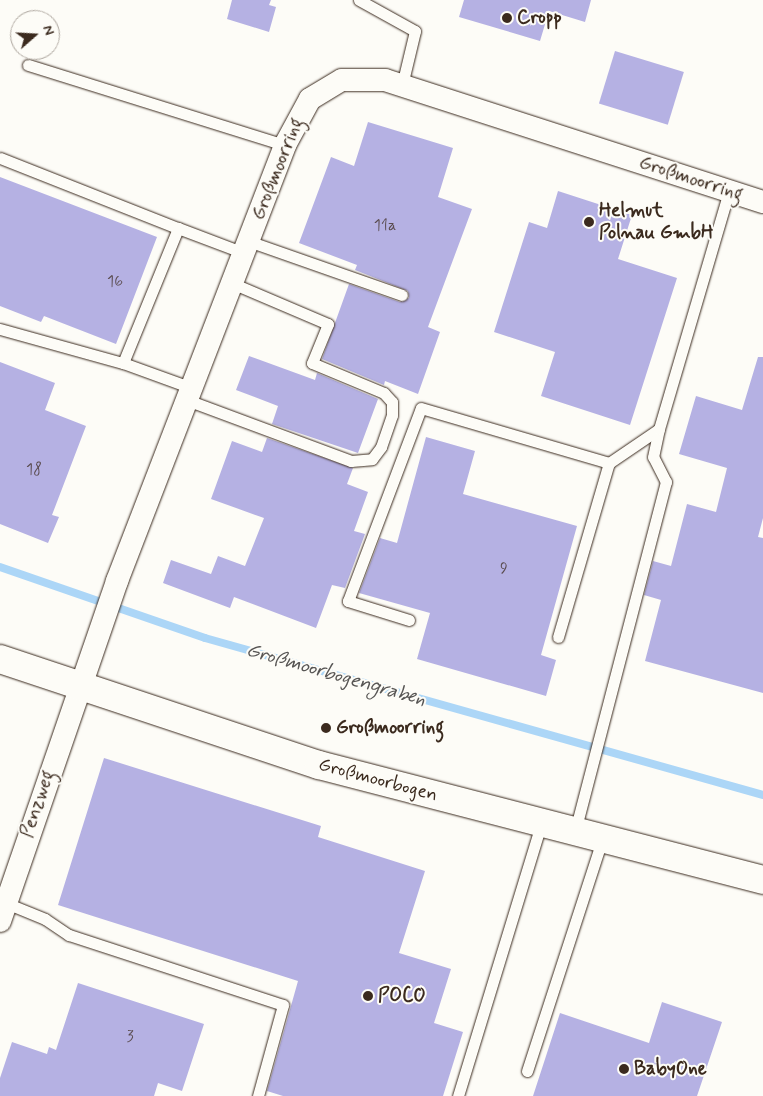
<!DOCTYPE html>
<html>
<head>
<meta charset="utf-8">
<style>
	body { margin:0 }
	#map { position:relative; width:763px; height:1096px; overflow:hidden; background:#fdfcf7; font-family:Mynerve,sans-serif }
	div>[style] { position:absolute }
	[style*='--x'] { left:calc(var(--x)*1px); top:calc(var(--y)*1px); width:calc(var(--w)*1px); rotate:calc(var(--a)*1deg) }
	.stream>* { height:8px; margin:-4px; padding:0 4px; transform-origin:4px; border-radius:4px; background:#acd6f7 }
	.building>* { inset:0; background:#b5b1e3; transform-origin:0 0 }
	.roads { filter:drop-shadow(0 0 1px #3b2a1e) drop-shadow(0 0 1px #3b2a1e) }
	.lane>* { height:11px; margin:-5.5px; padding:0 5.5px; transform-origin:5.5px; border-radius:5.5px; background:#fdfcf7 }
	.street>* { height:22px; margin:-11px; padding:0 11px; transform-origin:11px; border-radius:11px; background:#fdfcf7 }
	.secondary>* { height:28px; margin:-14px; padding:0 14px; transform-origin:14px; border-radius:14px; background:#fdfcf7 }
	.dots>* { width:14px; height:14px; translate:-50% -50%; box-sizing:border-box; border:2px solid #fdfcf7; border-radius:50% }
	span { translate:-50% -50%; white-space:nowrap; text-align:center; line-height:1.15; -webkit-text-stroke:4px #fdfcf7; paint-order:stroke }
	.number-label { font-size:16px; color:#5a4c4f }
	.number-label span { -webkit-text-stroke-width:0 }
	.poi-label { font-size:19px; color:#3b2a1e; font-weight:700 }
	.left { translate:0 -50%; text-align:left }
	.street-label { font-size:19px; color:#3b2a1e }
	.water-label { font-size:20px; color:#575554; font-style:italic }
	.north { position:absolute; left:10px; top:10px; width:50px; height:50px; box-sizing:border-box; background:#fdfcf7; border:1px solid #afa8a0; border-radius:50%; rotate:71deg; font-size:14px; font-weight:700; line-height:20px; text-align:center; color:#3b2a1e }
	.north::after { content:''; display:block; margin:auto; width:18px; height:22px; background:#3b2a1e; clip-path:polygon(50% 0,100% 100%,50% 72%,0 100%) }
</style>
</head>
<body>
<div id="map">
	<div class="stream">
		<div style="--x:0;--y:567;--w:217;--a:19.1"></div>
		<div style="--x:205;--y:638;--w:580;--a:15.71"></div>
	</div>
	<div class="building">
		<div style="clip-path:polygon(232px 0,271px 0,269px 5px,276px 7px,269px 32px,227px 19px)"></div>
		<div style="clip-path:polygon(464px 0,591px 0,585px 22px,549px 11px,540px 41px,459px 17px)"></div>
		<div style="left:615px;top:51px;width:72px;height:55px;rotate:17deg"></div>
		<div style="clip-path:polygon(368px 122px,453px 148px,438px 197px,472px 209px,428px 327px,440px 332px,418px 394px,385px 381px,384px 385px,322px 359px,349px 284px,400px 302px,409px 298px,408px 291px,355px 270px,357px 265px,299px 243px,331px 157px,354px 166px)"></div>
		<div style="clip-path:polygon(0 177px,157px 237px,116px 344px,44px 316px,41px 322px,0 306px)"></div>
		<div style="clip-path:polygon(558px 191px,632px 215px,618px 259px,677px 278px,630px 425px,541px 396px,555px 352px,494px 332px,529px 222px,547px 228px)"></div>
		<div style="clip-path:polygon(249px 356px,315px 380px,317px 373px,378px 399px,358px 453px,272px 424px,278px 406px,236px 390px)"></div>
		<div style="clip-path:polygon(758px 357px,763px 357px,763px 518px,758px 537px,763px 538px,763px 693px,645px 661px,661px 600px,644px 595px,653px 561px,671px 566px,687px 504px,716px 512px,727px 468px,679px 454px,696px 396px,742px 410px)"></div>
		<div style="clip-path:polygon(0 362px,55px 383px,45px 410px,86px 426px,52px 515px,59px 517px,48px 543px,0 524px)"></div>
		<div style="clip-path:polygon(426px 437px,475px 451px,463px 494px,577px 526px,541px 655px,556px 660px,546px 696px,417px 659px,430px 613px,359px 593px,380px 538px,397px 543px)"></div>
		<div style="clip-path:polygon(267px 438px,353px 468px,347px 484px,368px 492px,354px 531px,365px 534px,345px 588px,332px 585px,316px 628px,234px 597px,230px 608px,163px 583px,171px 560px,211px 574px,218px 556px,245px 566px,264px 518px,211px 499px,232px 441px,262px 452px)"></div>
		<div style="clip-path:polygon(104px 758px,321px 826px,318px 837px,425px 871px,399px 953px,451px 969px,434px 1023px,463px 1032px,443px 1096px,283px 1096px,267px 1091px,298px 981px,58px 905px)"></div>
		<div style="clip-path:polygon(78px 983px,204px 1024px,182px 1091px,158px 1083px,154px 1096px,0 1096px,0 1078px,12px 1042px,47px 1054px,49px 1047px,56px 1050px)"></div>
		<div style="clip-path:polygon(662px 1002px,722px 1022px,697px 1096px,533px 1096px,560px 1013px,649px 1043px)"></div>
	</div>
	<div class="roads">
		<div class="lane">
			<div style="--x:359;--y:0;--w:64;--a:29"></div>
			<div style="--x:415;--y:31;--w:56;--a:103.5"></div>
			<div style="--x:28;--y:65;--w:269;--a:17.3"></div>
			<div style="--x:0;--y:158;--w:191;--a:21.5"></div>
			<div style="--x:248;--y:241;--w:163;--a:19.3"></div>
			<div style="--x:0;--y:329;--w:128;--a:15.5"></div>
			<div style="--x:192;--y:388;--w:73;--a:-160.1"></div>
			<div style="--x:123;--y:363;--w:146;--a:-67.8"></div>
			<div style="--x:178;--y:228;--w:71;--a:20.7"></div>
			<div style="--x:187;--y:400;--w:175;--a:20.4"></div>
			<div style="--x:351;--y:461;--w:21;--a:-5"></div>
			<div style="--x:372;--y:459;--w:15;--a:-53"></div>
			<div style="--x:381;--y:447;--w:34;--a:-71"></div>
			<div style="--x:392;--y:415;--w:13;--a:-90"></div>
			<div style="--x:392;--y:402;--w:12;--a:-132"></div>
			<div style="--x:384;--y:393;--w:78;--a:-157.4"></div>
			<div style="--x:312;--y:363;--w:42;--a:-67.7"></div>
			<div style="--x:328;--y:324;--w:104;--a:-156.9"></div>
			<div style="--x:409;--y:620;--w:64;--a:-162.7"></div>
			<div style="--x:348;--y:601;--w:206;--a:-69.3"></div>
			<div style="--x:421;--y:408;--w:196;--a:16.3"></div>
			<div style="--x:558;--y:637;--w:181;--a:-73.7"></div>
			<div style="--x:609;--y:463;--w:60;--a:-34.2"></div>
			<div style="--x:575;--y:831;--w:361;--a:-75.4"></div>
			<div style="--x:666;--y:482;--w:28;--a:-117"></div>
			<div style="--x:653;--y:457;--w:29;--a:-78"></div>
			<div style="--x:659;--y:429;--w:248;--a:-73.6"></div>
			<div style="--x:6;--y:903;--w:42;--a:22.3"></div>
			<div style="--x:45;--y:919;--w:29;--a:34"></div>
			<div style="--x:69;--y:935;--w:225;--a:18.1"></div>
			<div style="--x:283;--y:1005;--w:94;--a:105.4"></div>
			<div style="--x:527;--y:1071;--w:243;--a:-72"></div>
			<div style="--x:458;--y:1096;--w:284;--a:-73"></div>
		</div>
		<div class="street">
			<div style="--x:0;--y:921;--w:360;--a:-71"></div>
			<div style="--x:117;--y:581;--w:467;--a:-68.9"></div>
			<div style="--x:285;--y:145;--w:52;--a:-61.5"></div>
			<div style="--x:310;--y:99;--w:37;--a:-31"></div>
			<div style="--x:342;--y:80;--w:43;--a:0"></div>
			<div style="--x:385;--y:80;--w:397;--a:17.9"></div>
		</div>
		<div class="secondary">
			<div style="--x:0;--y:659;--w:336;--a:18.4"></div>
			<div style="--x:319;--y:765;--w:459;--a:14.5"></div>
		</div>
	</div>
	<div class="dots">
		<div style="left:507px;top:18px;background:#3b2a1e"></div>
		<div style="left:589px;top:222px;background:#3b2a1e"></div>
		<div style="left:326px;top:728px;background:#3b2a1e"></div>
		<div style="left:368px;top:996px;background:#3b2a1e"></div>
		<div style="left:624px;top:1069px;background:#3b2a1e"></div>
	</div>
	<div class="number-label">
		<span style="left:385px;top:226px">11a</span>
		<span style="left:115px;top:282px">16</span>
		<span style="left:34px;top:470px">18</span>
		<span style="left:504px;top:569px">9</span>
		<span style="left:130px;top:1037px">3</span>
	</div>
	<div class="poi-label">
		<span class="left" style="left:517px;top:18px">Cropp</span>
		<span class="left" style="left:599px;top:222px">Helmut<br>Polnau GmbH</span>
		<span class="left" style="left:336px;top:728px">Großmoorring</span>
		<span class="left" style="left:378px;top:996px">POCO</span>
		<span class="left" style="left:634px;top:1069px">BabyOne</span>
	</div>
	<div class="street-label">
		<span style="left:278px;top:169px;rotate:-68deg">Großmoorring</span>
		<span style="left:691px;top:179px;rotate:18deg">Großmoorring</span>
		<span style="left:378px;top:780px;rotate:15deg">Großmoorbogen</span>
		<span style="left:38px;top:804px;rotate:-71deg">Penzweg</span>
	</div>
	<div class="water-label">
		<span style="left:336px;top:675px;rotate:16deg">Großmoorbogengraben</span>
	</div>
	<div class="north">N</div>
</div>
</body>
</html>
